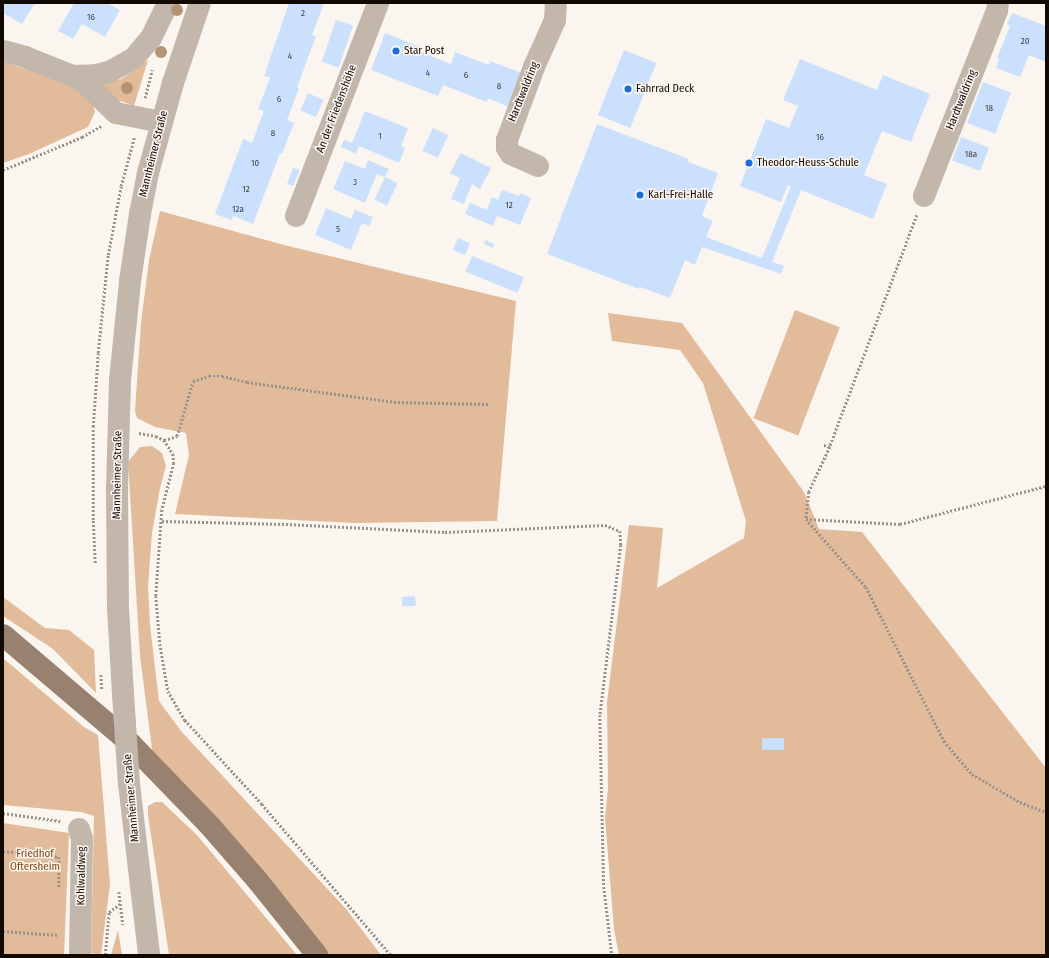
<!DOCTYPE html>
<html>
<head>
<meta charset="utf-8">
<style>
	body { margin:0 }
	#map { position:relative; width:1049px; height:958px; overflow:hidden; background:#fbf5f0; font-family:"Fira Sans Condensed",sans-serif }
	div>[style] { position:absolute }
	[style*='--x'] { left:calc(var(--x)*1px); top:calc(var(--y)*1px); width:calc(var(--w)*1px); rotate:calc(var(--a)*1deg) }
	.green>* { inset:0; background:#e2bb9a; transform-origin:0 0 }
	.building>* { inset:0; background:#cbe0fc; transform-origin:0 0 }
	.path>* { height:2.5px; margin-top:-1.25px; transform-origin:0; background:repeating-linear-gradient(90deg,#99928c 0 2px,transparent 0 4px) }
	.minor>* { height:22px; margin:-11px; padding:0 11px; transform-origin:11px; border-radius:11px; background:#c3b7ac }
	.major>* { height:22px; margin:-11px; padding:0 11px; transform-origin:11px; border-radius:11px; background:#98826f }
	.path-bridge>* { height:2.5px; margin-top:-1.25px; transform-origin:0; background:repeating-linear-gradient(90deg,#99928c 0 2px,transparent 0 4px) }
	.minor-bridge>* { height:22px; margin:-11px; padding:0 11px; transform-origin:11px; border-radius:11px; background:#c3b7ac }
	.trees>* { width:12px; height:12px; margin:-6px; border-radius:50%; background:#b39575 }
	.dots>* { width:11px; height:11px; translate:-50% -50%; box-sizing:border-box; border:2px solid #fbf5f0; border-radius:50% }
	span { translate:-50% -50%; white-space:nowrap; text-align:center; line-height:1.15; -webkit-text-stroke:3px #fbf5f0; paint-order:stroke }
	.number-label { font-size:9px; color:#403f41 }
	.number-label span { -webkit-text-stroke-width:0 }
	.poi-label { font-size:11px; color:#120903 }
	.left { translate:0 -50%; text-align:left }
	.street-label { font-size:11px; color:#120903 }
	.park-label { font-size:11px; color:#784611 }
	.frame { position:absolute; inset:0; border:4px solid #120903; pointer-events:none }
</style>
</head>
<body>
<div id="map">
	<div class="green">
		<div style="clip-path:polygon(148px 60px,134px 106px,118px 100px,99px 84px,121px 79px)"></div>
		<div style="clip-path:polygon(3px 62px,57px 79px,92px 101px,95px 112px,88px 127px,29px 154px,3px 163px)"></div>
		<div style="clip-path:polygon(160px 211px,284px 245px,516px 301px,497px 521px,354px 523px,175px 514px,189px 455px,186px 433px,155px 427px,137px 418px,135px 411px,141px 323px,149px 260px)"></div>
		<div style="left:795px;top:310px;width:48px;height:116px;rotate:21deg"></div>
		<div style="clip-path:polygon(608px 313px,682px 323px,804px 492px,819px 529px,862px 532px,1046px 768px,1046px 955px,619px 955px,614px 929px,605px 818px,608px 788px,607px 702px,629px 525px,663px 528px,657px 588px,744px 538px,746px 521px,703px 383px,680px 350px,612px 341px)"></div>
		<div style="clip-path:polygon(152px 446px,162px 453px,166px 466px,160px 488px,152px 533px,148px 586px,150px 625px,159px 701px,181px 731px,346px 909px,381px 955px,329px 955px,298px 916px,153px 757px,140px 656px,128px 462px,140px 447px)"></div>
		<div style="clip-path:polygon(3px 597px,45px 628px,69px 630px,94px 650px,96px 693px,53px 649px,3px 616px)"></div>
		<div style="clip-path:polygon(3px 658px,84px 727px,98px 735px,110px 884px,101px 955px,91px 953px,94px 816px,81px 812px,3px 805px)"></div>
		<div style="clip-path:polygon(155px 802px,162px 802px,197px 835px,297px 955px,169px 955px,148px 815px,148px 806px)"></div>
		<div style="clip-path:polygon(3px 823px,69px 833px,64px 955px,3px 955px)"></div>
		<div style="clip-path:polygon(118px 930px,122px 955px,111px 955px)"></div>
	</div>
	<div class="building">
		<div style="clip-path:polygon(5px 3px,35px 3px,22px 24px,3px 13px)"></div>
		<div style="clip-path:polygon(74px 3px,107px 3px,120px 10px,105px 37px,82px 24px,73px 39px,58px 31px)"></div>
		<div style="clip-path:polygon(289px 3px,324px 3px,312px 35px,316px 36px,297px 88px,299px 88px,287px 120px,294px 123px,282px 154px,280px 153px,253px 224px,233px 216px,232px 220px,215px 214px,243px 139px,252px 143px,264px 111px,258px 109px,270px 78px,264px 76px)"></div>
		<div style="clip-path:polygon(1012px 13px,1046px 26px,1046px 62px,1029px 55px,1020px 77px,996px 68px,999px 59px,997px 58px,1010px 26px,1007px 24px)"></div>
		<div style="left:336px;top:20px;width:18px;height:44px;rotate:19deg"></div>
		<div style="clip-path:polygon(385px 33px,420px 47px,419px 51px,451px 64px,455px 52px,489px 65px,490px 61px,522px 73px,509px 107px,488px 98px,487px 102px,443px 85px,438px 96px,371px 70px)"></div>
		<div style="left:624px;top:50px;width:35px;height:70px;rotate:22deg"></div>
		<div style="clip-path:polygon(800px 59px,877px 90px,883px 75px,930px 94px,911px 142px,882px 131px,864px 175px,887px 184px,873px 219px,801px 190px,772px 262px,784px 266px,781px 274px,702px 247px,695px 265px,685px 260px,670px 298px,640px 287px,639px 289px,547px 254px,597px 124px,689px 159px,688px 162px,718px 173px,702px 216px,713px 221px,706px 237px,762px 258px,791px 186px,788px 185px,781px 202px,740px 186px,766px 119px,789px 128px,798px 106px,783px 100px)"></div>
		<div style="left:983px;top:82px;width:30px;height:44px;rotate:21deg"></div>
		<div style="left:308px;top:93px;width:17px;height:19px;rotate:24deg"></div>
		<div style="clip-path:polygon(365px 111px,408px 128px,401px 146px,405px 148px,399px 163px,359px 146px,356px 154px,341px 147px,344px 140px,352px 143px)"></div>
		<div style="left:433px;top:128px;width:17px;height:25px;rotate:25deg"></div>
		<div style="left:961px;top:137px;width:30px;height:25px;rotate:21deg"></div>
		<div style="clip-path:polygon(461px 153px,491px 168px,480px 189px,472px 184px,464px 204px,451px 199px,460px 178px,450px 173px)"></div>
		<div style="clip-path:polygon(368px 160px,389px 169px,385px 177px,377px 174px,365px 203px,333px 189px,345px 161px,365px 169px)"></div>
		<div style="clip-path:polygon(293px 168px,300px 170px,293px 186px,287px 184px)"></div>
		<div style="left:385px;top:177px;width:14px;height:25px;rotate:25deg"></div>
		<div style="clip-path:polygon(502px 190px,519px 196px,520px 193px,531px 198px,520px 225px,497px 216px,493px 226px,465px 214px,470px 203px,487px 210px,492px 197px,498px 200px)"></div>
		<div style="clip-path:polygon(326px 208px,351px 219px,355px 210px,373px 217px,369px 226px,362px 223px,351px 250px,315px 235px)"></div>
		<div style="left:458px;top:238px;width:13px;height:13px;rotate:23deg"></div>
		<div style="clip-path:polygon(486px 240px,494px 244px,493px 248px,484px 244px)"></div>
		<div style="left:472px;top:256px;width:56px;height:17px;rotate:22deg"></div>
		<div style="clip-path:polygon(415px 596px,416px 606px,402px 606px,402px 597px)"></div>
		<div style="left:784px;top:738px;width:12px;height:22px;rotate:90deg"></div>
	</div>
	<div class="path">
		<div style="--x:145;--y:98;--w:29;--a:-76"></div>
		<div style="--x:3;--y:170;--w:86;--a:-22.7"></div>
		<div style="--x:82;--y:137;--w:22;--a:-30"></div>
		<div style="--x:917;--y:215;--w:248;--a:110.6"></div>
		<div style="--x:830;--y:447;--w:50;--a:115"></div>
		<div style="--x:809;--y:492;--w:27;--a:96"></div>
		<div style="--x:806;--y:519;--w:91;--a:48.6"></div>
		<div style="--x:866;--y:587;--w:173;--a:63.1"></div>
		<div style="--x:944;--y:741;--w:43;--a:49.7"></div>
		<div style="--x:972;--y:774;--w:56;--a:30.3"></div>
		<div style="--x:1020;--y:802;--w:28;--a:21"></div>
		<div style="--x:139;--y:433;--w:17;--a:10"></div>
		<div style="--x:156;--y:436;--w:9;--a:27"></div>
		<div style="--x:164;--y:440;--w:17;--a:57"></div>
		<div style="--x:173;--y:454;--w:9;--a:84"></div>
		<div style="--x:174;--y:463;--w:49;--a:104.3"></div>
		<div style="--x:162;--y:510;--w:86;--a:94"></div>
		<div style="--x:156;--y:596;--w:48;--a:85.2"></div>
		<div style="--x:160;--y:644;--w:48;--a:80.3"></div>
		<div style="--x:168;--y:691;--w:34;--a:60"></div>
		<div style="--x:185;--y:720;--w:114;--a:47.5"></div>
		<div style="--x:262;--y:804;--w:199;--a:49.5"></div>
		<div style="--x:164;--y:440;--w:14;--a:-17"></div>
		<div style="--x:177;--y:436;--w:57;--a:-73.8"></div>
		<div style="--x:193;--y:381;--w:17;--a:-17"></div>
		<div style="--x:209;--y:376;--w:13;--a:0"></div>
		<div style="--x:222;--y:376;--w:26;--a:13"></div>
		<div style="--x:247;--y:382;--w:148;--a:7.7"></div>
		<div style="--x:394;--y:402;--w:95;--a:1.2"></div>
		<div style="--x:824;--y:445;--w:6;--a:18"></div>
		<div style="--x:806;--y:519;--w:94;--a:3"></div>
		<div style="--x:900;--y:524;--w:151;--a:-14.6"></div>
		<div style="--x:162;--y:521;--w:124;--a:1.4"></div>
		<div style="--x:286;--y:524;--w:159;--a:2.9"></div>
		<div style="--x:445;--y:532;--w:160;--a:-2.5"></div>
		<div style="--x:605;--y:525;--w:16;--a:22"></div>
		<div style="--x:620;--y:531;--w:14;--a:86"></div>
		<div style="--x:621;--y:545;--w:171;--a:97"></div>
		<div style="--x:600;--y:715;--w:172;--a:88.7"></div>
		<div style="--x:604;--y:887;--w:68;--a:83.3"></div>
		<div style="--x:95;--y:563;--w:43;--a:-92.7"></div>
		<div style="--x:93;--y:520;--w:93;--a:-90"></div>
		<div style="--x:93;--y:427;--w:74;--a:-86.1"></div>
		<div style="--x:98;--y:353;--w:99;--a:-84.2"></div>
		<div style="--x:108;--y:255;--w:70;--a:-79.3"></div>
		<div style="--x:121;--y:186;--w:50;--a:-74.8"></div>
		<div style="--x:3;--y:813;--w:58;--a:8"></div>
		<div style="--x:3;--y:851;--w:56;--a:6.1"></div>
		<div style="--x:59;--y:857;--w:31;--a:90"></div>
		<div style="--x:119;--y:892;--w:33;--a:83"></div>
		<div style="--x:3;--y:931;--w:55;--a:4.2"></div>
		<div style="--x:105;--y:955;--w:43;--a:-84.7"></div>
		<div style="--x:109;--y:912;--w:14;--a:-36"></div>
	</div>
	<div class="minor">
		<div style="--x:3;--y:51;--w:23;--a:15"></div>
		<div style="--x:25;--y:57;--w:52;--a:21.6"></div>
		<div style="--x:73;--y:76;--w:17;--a:33"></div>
		<div style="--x:87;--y:85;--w:40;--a:44"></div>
		<div style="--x:116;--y:113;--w:46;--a:11.3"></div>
		<div style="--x:73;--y:76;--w:23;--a:-2"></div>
		<div style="--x:96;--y:75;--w:13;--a:-13"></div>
		<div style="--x:109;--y:72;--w:29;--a:-29"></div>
		<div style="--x:134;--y:58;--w:26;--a:-50"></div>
		<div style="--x:151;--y:38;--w:39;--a:-64"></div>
		<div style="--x:538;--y:166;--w:30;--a:-156"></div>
		<div style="--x:511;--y:154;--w:7;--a:-124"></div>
		<div style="--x:507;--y:148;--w:8;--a:-90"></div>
		<div style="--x:507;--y:140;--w:78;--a:-69.7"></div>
		<div style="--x:534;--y:67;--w:51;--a:-65.9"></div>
		<div style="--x:555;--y:20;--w:17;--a:-87"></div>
		<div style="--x:924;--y:196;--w:199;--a:-68.5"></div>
		<div style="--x:997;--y:11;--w:8;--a:-83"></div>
		<div style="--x:296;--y:216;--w:228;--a:-68.9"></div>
		<div style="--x:123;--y:694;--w:86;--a:-93.3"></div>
		<div style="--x:118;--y:608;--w:120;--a:-90.5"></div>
		<div style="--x:117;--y:488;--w:108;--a:-88.4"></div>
		<div style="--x:120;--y:380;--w:100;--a:-84.2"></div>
		<div style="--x:130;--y:281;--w:68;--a:-81.5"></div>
		<div style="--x:140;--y:214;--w:42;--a:-79"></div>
		<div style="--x:148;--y:173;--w:93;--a:-74.5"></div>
		<div style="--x:173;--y:83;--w:84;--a:-71.4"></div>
		<div style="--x:129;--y:784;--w:172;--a:83.3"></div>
		<div style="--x:79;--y:829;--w:10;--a:73"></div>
		<div style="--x:82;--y:839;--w:116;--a:91"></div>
	</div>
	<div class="major">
		<div style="--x:3;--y:635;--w:167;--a:40.4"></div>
		<div style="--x:130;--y:743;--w:117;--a:46"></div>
		<div style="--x:211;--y:827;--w:72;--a:49"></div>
		<div style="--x:258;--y:881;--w:95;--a:51.4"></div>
	</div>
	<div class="path-bridge">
		<div style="--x:101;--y:675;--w:15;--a:86"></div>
	</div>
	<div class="minor-bridge">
		<div style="--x:123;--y:694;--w:90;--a:86.2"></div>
	</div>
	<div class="trees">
		<div style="left:177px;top:10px"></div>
		<div style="left:161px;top:52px"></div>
		<div style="left:127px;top:88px"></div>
	</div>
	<div class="dots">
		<div style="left:396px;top:51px;background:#186dd6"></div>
		<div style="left:628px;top:89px;background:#186dd6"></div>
		<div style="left:749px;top:163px;background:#186dd6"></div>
		<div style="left:640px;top:195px;background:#186dd6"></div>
	</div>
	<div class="number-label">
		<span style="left:303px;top:13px">2</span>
		<span style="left:91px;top:17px">16</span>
		<span style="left:1025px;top:41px">20</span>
		<span style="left:290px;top:56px">4</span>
		<span style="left:428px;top:73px">4</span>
		<span style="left:466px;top:75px">6</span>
		<span style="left:499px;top:86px">8</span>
		<span style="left:279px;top:99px">6</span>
		<span style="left:989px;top:108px">18</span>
		<span style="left:273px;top:133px">8</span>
		<span style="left:380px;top:136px">1</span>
		<span style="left:820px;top:137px">16</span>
		<span style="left:971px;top:154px">18a</span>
		<span style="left:255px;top:163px">10</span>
		<span style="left:355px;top:182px">3</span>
		<span style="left:246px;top:189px">12</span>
		<span style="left:509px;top:205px">12</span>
		<span style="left:238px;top:209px">12a</span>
		<span style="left:338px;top:229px">5</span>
	</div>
	<div class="poi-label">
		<span class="left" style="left:404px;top:51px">Star Post</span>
		<span class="left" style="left:636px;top:89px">Fahrrad Deck</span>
		<span class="left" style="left:757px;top:163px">Theodor-Heuss-Schule</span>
		<span class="left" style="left:648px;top:195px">Karl-Frei-Halle</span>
	</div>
	<div class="street-label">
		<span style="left:524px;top:92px;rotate:-68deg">Hardtwaldring</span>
		<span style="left:962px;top:100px;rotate:-68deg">Hardtwaldring</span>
		<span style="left:337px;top:109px;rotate:-69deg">An der Friedenshöhe</span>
		<span style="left:154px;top:154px;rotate:-76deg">Mannheimer Straße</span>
		<span style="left:118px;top:475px;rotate:-89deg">Mannheimer Straße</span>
		<span style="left:132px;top:798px;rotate:-95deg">Mannheimer Straße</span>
		<span style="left:82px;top:876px;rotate:-89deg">Kohlwaldweg</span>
	</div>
	<div class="park-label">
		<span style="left:35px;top:861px">Friedhof<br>Oftersheim</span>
	</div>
	<div class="frame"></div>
</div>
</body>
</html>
